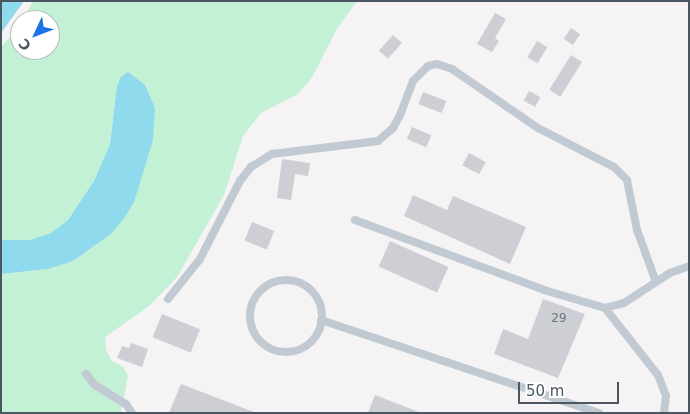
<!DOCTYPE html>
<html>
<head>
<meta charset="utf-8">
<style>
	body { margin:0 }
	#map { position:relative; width:690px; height:414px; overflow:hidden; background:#f5f3f3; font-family:"DejaVu Sans",sans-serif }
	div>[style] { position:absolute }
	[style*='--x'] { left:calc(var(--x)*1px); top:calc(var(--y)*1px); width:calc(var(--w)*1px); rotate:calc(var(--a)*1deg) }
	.green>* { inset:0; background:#c3f1d5 }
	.water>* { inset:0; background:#90daee }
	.building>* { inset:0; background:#cdcfd5; transform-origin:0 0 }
	.service>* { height:8px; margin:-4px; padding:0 4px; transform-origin:4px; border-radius:4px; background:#c1cad2 }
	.service>.ring { margin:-4px; padding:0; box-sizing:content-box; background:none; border:8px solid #c1cad2; border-radius:50% }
	span { translate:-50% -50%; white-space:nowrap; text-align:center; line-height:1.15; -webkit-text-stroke:5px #fff; paint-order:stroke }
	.number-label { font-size:12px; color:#6b747e }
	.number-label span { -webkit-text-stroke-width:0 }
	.frame { position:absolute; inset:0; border:2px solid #4a5661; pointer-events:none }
	.north { position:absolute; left:10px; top:10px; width:50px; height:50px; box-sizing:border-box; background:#fff; border:1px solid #b7bbc0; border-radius:50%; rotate:227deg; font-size:14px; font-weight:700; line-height:20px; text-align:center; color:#4a5661 }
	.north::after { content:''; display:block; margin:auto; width:18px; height:22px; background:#1a73e8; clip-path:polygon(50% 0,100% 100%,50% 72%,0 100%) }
	.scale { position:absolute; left:518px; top:382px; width:101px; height:22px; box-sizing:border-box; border:2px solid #4a5661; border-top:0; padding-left:6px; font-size:15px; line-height:18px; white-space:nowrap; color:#4a5661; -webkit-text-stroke:4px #fff; paint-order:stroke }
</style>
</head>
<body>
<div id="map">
	<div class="green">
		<div style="clip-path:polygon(33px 1px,357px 1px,337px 29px,311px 79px,298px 94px,261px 113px,243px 136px,224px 195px,177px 277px,149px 306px,105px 337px,106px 350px,112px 361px,123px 367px,128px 376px,121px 413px,1px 413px,1px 274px,48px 269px,73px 261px,111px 234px,117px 86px,110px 144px,94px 181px,68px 220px,51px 233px,30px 240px,1px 240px,1px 47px,20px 26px,20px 50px,50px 50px,50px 20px,23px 20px)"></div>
	</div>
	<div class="water">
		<div style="clip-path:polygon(1px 1px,24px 1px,1px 33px)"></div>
		<div style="clip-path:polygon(128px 72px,145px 85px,155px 108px,153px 140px,134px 202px,125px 217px,111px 234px,73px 261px,48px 269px,1px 274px,1px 240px,30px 240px,51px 233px,68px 220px,94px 181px,110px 144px,117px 86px,121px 77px)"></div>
	</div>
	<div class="building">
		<div style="clip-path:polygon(495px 13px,506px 19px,495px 38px,499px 41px,492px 52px,477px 44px)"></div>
		<div style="left:571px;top:28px;width:11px;height:13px;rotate:34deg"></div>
		<div style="left:393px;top:35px;width:12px;height:21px;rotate:42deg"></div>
		<div style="left:537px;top:41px;width:12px;height:19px;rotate:31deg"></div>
		<div style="left:571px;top:55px;width:13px;height:41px;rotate:32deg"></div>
		<div style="left:529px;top:91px;width:13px;height:11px;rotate:29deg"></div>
		<div style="left:423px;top:92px;width:25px;height:13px;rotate:21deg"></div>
		<div style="left:412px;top:127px;width:21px;height:13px;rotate:23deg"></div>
		<div style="left:469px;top:153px;width:19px;height:14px;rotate:28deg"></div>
		<div style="clip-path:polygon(282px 159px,310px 163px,308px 176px,295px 174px,291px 200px,277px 198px)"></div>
		<div style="clip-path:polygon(413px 195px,447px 210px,453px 196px,526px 227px,510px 264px,404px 216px)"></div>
		<div style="left:252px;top:222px;width:24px;height:20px;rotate:22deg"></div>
		<div style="left:390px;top:241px;width:64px;height:28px;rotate:24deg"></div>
		<div style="clip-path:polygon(543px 299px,585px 314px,558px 378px,494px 354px,503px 329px,528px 339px)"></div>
		<div style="left:162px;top:314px;width:41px;height:25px;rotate:22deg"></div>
		<div style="clip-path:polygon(131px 343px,148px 349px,142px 367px,117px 358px,122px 346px,129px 348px)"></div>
		<div style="clip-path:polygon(181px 384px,254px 412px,253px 413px,169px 413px)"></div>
		<div style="clip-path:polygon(375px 395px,419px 412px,418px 413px,368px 413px)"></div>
	</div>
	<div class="service">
		<div style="--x:355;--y:220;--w:202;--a:20.3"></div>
		<div style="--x:544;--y:290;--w:64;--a:16.4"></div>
		<div style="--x:605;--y:308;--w:20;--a:-15"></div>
		<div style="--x:624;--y:303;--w:55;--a:-33.1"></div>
		<div style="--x:670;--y:273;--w:20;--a:-20"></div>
		<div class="ring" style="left:250px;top:280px;width:64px;height:64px"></div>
		<div style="--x:168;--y:299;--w:51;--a:-51.3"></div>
		<div style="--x:200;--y:259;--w:88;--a:-62.9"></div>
		<div style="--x:240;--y:181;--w:18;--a:-52"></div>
		<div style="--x:251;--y:167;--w:25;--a:-32"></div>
		<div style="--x:272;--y:154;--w:107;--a:-7"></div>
		<div style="--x:378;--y:141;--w:20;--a:-41"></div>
		<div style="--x:393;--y:128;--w:15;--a:-62"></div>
		<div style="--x:400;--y:115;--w:36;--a:-69"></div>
		<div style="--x:413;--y:81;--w:21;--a:-45"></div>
		<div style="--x:428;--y:66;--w:9;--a:-13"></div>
		<div style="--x:437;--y:64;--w:16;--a:18"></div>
		<div style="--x:452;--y:69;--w:104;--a:34.5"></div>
		<div style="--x:538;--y:128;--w:85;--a:27.2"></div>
		<div style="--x:614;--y:167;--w:18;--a:45"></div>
		<div style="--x:627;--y:180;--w:51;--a:78.7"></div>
		<div style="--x:637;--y:230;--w:55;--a:69.9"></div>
		<div style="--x:605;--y:308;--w:85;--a:51.7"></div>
		<div style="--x:658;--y:375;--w:22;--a:69"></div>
		<div style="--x:666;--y:396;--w:17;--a:97"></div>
		<div style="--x:321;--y:320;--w:293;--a:18.5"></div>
		<div style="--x:86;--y:374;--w:14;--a:51"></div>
		<div style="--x:95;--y:385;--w:36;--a:32"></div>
		<div style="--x:126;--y:404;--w:11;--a:56"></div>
	</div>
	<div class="number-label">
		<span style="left:559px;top:319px">29</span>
	</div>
	<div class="frame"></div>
	<div class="north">С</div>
	<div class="scale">50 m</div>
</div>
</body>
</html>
